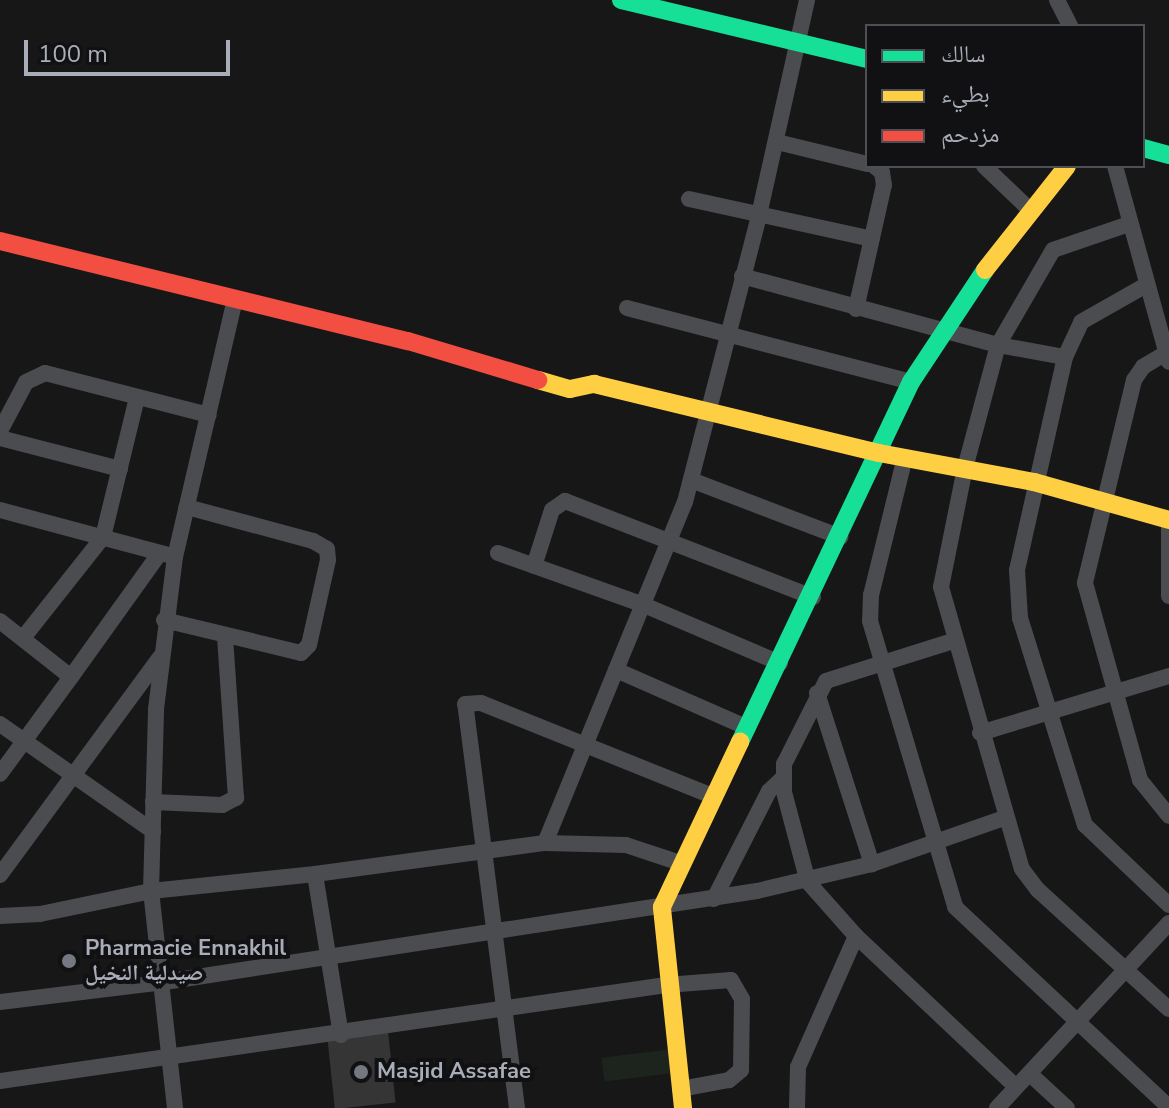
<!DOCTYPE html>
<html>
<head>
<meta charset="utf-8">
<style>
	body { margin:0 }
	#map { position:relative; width:1169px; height:1108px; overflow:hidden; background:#171717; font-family:"Nunito Sans","Noto Naskh Arabic",sans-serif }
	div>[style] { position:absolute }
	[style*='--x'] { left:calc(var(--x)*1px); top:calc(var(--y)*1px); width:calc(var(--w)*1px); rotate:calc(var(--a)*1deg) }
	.green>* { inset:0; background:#1d241e; transform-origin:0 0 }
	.building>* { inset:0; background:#353536; transform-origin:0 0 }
	.street>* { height:16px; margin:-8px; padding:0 8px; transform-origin:8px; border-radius:8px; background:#4b4c50 }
	.fast>* { height:18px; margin:-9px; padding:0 9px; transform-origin:9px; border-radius:9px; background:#16e098 }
	.slow>* { height:18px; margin:-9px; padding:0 9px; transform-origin:9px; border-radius:9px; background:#ffcf43 }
	.jam>* { height:18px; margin:-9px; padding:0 9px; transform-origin:9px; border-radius:9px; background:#f24e42 }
	.dots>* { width:22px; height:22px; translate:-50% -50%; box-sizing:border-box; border:4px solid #111113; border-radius:50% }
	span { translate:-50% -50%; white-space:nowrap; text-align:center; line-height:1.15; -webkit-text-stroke:8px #111113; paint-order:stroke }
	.poi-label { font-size:22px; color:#a8adb8; font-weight:700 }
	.left { translate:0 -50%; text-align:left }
	.legend { position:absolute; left:865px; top:24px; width:280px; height:144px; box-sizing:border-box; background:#111113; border:2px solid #4d4f55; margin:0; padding:10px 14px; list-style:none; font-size:24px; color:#a8adb8 }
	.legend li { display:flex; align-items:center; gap:16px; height:40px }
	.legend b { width:40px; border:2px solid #4d4f55 }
	.scale { position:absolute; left:24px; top:40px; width:206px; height:36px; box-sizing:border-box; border:4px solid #a8adb8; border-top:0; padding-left:10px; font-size:24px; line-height:28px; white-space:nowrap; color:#a8adb8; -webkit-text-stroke:6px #111113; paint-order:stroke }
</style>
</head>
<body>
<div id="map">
	<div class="green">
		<div style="left:673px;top:1049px;width:24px;height:72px;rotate:83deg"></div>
	</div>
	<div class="building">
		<div style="left:388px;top:1031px;width:72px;height:61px;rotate:84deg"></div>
	</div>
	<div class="street">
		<div style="--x:1057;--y:0;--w:29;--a:63"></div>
		<div style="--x:777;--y:142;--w:93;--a:13.7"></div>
		<div style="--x:984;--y:166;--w:64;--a:43.7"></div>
		<div style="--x:1115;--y:166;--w:203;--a:74.6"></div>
		<div style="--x:689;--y:199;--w:187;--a:12.3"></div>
		<div style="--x:1129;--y:224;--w:80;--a:161.1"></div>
		<div style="--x:1053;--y:250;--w:110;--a:120.1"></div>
		<div style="--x:998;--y:345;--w:127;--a:105"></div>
		<div style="--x:965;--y:468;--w:121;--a:101.4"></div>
		<div style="--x:941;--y:587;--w:293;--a:74"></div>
		<div style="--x:1022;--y:869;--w:26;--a:53"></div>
		<div style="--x:1038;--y:890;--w:177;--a:42.3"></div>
		<div style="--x:742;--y:276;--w:265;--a:15.1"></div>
		<div style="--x:998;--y:345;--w:68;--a:10.2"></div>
		<div style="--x:1065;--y:357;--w:218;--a:102.7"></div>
		<div style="--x:1017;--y:570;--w:48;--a:86.4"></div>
		<div style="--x:1020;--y:618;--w:217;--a:72.6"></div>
		<div style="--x:1085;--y:825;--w:116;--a:43.6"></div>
		<div style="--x:627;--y:308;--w:293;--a:14.6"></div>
		<div style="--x:856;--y:309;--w:127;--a:-77.3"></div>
		<div style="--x:884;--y:185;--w:13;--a:-99"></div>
		<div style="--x:882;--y:172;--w:10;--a:-143"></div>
		<div style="--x:1166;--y:353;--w:27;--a:149"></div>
		<div style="--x:1143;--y:367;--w:16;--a:125"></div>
		<div style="--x:1134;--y:380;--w:209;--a:103.6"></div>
		<div style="--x:1085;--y:583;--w:205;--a:74.4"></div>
		<div style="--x:1140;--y:780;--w:46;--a:51.1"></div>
		<div style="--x:1065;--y:357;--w:38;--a:-65"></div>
		<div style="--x:1081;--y:322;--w:75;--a:-29.6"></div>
		<div style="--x:0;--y:431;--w:55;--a:-62"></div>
		<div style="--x:26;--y:382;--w:21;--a:-25"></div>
		<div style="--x:45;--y:373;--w:169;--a:14.4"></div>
		<div style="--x:0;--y:438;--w:124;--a:14.5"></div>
		<div style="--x:905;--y:457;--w:142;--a:103.8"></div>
		<div style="--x:871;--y:595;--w:26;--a:92"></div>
		<div style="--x:870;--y:621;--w:298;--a:73.4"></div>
		<div style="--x:955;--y:907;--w:293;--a:43.1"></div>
		<div style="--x:691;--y:480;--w:160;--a:20.9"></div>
		<div style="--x:0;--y:510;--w:181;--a:15"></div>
		<div style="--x:1169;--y:521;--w:75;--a:90"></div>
		<div style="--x:498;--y:553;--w:155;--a:19.6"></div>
		<div style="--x:644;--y:605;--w:148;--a:23.1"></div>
		<div style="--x:534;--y:566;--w:59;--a:-72.2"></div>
		<div style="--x:552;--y:510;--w:16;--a:-35"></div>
		<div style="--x:565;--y:501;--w:266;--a:21.2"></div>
		<div style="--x:164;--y:620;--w:141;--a:13.5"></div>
		<div style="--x:301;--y:653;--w:11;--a:-45"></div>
		<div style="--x:309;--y:645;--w:87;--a:-77.4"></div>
		<div style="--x:328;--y:560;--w:11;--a:-95"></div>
		<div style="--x:327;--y:549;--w:16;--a:-150"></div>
		<div style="--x:313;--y:541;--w:131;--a:-164.9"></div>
		<div style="--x:0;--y:621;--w:90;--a:38.3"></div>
		<div style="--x:71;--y:677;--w:120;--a:126.2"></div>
		<div style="--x:23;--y:638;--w:129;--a:-51.6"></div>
		<div style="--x:103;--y:537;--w:144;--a:-76.3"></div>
		<div style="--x:953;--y:641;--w:133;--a:162.5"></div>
		<div style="--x:826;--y:681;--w:93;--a:116.8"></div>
		<div style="--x:784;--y:764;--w:28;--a:90"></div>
		<div style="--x:784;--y:792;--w:93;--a:75.1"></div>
		<div style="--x:808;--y:882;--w:72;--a:48.4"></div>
		<div style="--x:856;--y:936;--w:220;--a:43.3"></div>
		<div style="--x:616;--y:670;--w:144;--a:23.7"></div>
		<div style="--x:71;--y:677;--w:151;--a:-54.4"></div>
		<div style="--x:817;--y:693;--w:180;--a:72.2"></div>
		<div style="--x:0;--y:724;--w:187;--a:35"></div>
		<div style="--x:980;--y:733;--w:197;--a:-16.8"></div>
		<div style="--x:153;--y:802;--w:69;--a:2.5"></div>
		<div style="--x:222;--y:805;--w:16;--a:-27"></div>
		<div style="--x:236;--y:798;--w:163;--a:-93.9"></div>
		<div style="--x:545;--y:843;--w:369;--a:-67.7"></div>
		<div style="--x:685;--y:502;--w:296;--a:-75.5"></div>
		<div style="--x:759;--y:215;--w:220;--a:-77.4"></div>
		<div style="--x:0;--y:875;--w:270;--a:-53.7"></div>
		<div style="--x:714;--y:899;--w:121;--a:-63"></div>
		<div style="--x:769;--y:791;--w:18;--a:-43"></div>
		<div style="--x:0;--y:916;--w:40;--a:-2.9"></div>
		<div style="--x:40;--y:914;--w:113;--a:-11.7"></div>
		<div style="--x:151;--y:891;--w:165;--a:-5.9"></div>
		<div style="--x:0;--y:1002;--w:159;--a:-6.9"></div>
		<div style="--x:158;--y:983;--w:606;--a:-8.73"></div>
		<div style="--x:757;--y:891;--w:118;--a:-13.2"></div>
		<div style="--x:872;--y:864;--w:140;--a:-19.2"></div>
		<div style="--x:341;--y:1035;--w:163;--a:-99.2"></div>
		<div style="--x:315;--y:874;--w:232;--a:-7.7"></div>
		<div style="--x:545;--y:843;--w:81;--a:1.4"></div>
		<div style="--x:626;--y:845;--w:60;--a:18.4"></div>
		<div style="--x:1030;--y:1074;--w:50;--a:42.6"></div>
		<div style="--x:0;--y:1081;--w:673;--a:-8.2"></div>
		<div style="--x:666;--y:985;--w:65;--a:-4.4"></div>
		<div style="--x:731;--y:980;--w:22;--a:60"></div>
		<div style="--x:742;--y:999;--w:71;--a:90.8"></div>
		<div style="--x:741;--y:1070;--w:16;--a:140"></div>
		<div style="--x:729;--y:1080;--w:50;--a:169.6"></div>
		<div style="--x:175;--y:1108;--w:218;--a:-96.3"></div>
		<div style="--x:151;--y:891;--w:182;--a:-88.4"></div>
		<div style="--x:156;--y:709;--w:153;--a:-82.9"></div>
		<div style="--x:175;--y:557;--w:265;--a:-76.9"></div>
		<div style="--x:517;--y:1108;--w:407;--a:-97.3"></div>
		<div style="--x:465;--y:704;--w:16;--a:-4"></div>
		<div style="--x:481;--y:703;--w:252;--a:21.9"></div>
		<div style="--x:797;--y:1108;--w:41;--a:-88.6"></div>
		<div style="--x:798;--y:1067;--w:143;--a:-66.1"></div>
		<div style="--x:997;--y:1108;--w:253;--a:-47.1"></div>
	</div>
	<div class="fast">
		<div style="--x:621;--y:0;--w:253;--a:13.5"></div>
		<div style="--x:1143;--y:148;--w:27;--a:15"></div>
		<div style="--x:740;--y:742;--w:399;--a:-64.6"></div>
		<div style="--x:911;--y:382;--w:134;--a:-56.5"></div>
	</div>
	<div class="slow">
		<div style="--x:985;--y:270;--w:132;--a:-51.7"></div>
		<div style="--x:538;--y:380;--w:33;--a:16"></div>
		<div style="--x:570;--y:389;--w:25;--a:-12"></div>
		<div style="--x:594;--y:384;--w:293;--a:13.6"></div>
		<div style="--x:879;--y:453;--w:158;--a:10.6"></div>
		<div style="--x:1034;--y:482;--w:140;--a:15.7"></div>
		<div style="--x:683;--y:1108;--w:202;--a:-96"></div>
		<div style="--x:662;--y:907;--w:183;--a:-64.7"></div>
	</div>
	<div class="jam">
		<div style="--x:0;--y:241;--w:420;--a:13.8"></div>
		<div style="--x:408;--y:341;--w:136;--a:16.7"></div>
	</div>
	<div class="dots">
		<div style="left:69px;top:961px;background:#757880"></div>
		<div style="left:361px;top:1072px;background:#757880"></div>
	</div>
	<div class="poi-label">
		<span class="left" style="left:85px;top:961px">Pharmacie Ennakhil<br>صيدلية النخيل</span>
		<span class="left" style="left:377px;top:1072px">Masjid Assafae</span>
	</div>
	<ul class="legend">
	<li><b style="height:10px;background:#16e098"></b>سالك</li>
	<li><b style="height:10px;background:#ffcf43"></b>بطيء</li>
	<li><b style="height:10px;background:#f24e42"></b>مزدحم</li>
	</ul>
	<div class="scale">100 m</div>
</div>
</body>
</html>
